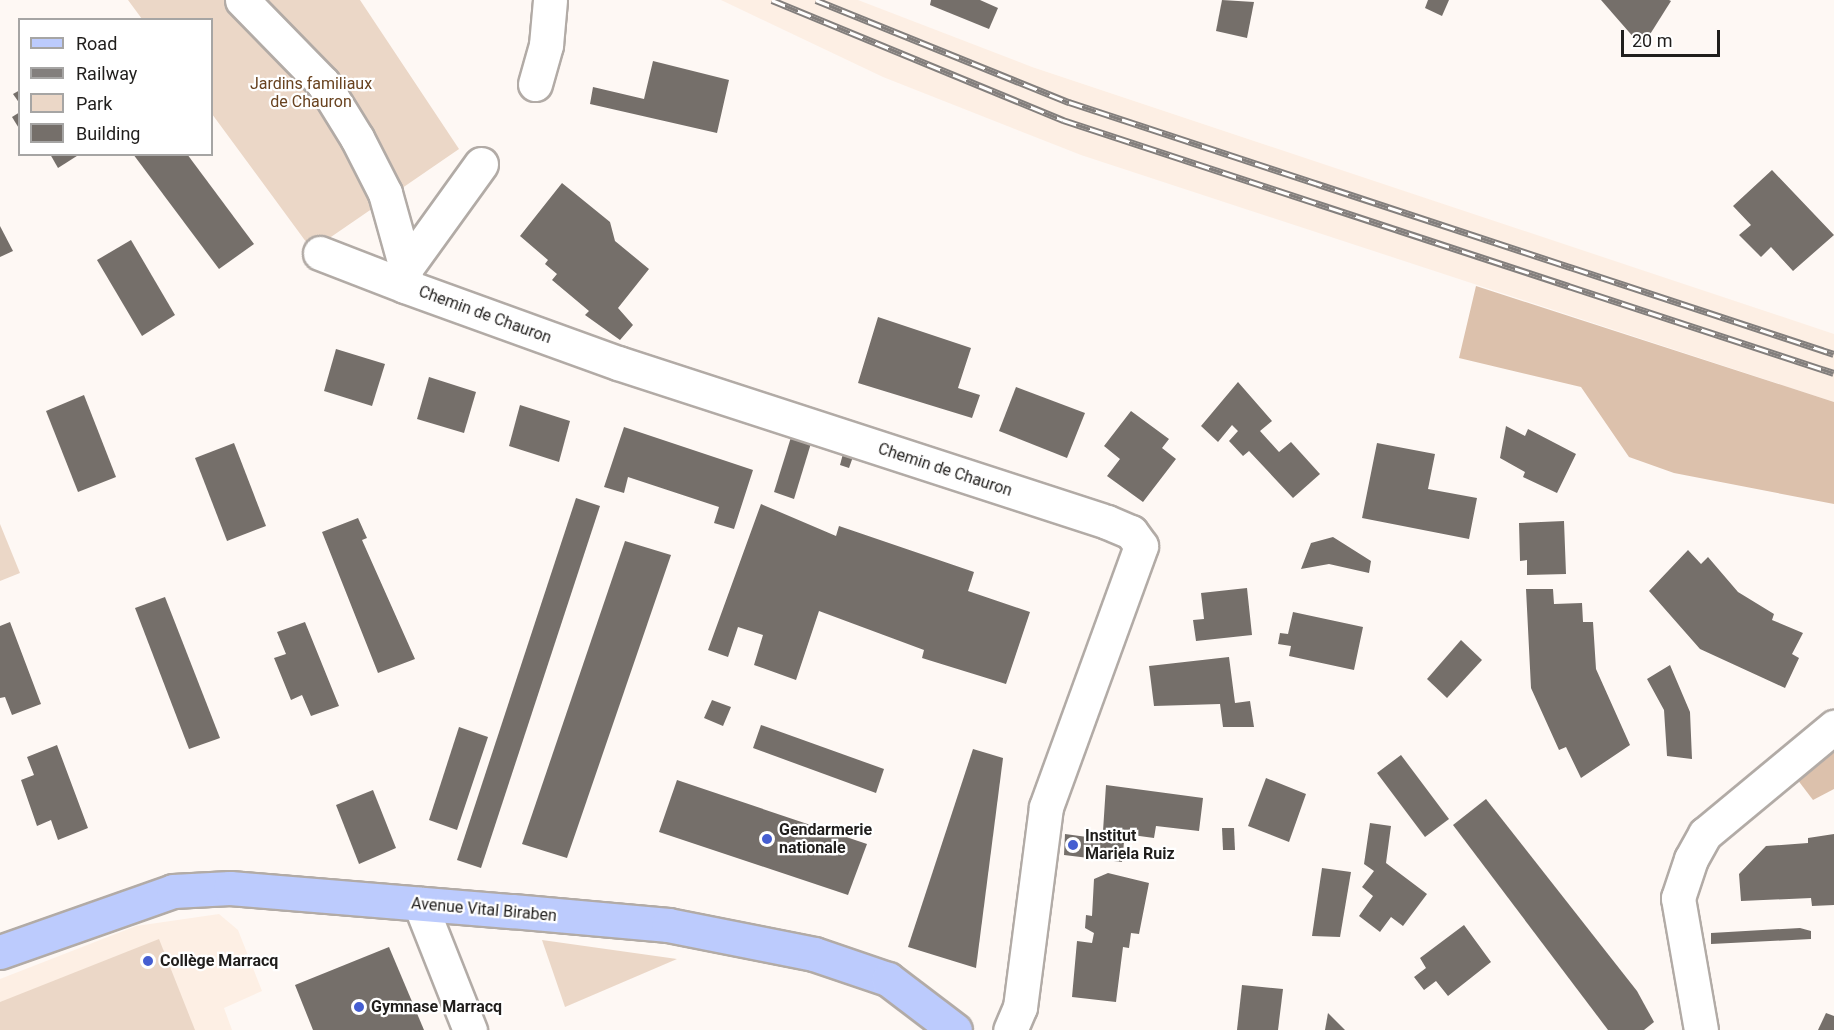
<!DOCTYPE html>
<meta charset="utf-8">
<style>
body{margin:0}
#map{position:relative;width:1834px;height:1030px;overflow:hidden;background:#fef8f4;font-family:Roboto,sans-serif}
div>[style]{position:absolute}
.built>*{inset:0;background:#fdefe4}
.green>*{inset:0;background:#ebd7c7}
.forest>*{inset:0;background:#dcc1ac}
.building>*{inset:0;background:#756f6a}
.roads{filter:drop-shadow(2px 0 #b2aba6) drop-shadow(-2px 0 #b2aba6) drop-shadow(0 2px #b2aba6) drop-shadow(0 -2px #b2aba6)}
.minor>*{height:33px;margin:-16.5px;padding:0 16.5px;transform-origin:16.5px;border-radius:16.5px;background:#fff}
.major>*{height:33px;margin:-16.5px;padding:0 16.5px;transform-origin:16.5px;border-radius:16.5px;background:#bccbfd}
.rail>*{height:7px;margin-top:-3.5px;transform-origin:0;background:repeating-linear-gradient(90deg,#fff 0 14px,#837f7d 0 28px);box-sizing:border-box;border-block:2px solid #837f7d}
.dots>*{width:16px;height:16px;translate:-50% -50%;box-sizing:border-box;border:3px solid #fff;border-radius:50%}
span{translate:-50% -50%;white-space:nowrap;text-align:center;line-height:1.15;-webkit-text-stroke:4.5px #fff;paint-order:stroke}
.park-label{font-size:16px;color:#694320}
.street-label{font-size:16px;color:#201e1c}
.poi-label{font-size:16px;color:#201e1c;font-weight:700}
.left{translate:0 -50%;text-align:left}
.legend{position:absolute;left:18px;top:18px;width:195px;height:138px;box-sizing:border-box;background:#fff;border:2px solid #a6a5a4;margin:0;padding:8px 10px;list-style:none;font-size:18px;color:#201e1c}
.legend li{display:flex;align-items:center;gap:12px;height:30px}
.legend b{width:30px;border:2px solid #a6a5a4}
.scale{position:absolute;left:1621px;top:30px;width:99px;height:27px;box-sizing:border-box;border:3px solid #201e1c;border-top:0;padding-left:8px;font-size:18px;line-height:21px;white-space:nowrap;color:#201e1c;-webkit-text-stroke:4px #fff;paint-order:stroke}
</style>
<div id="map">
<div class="built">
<i style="clip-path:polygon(721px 0,858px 0,1032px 67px,1834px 334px,1834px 402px,1081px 155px,883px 77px)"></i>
<i style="clip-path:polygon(219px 914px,238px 930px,262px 991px,224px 1008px,232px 1030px,0 1030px,0 979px,136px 926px)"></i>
</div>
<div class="green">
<i style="clip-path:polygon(128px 0,360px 0,459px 149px,312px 250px,212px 114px,212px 20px,142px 19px)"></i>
<i style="clip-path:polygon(0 524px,20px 573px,0 581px)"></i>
<i style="clip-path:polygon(159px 939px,195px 1030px,0 1030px,0 1002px)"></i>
<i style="clip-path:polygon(542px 940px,677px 959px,565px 1007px)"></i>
</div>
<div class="forest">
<i style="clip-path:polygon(1476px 286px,1834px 402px,1834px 504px,1674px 473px,1629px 457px,1581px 387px,1459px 358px)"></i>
<i style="clip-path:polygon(1834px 747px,1834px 789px,1813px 800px,1797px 779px)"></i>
</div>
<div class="building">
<i style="clip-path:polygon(931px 0,980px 0,998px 8px,989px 29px,930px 5px)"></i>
<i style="clip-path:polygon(1222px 0,1254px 2px,1247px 38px,1216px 31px)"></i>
<i style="clip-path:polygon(1428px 0,1449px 0,1442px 16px,1425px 8px)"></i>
<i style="clip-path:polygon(1601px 0,1669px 0,1671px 1px,1642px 47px)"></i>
<i style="clip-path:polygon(653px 61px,729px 80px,717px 133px,590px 104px,593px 87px,644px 99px)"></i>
<i style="clip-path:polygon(20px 90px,20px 104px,13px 94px)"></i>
<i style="clip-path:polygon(20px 112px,20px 130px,12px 117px)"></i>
<i style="clip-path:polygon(50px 154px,80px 154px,58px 168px)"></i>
<i style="clip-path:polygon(133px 154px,187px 154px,254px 244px,219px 269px)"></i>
<i style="clip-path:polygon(1772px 170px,1834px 235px,1793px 271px,1771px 247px,1761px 257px,1739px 235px,1751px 225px,1733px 206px)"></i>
<i style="clip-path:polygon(562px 183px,610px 222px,615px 241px,649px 269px,618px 308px,633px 325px,620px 340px,585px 315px,589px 311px,552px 280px,557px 274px,545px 264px,548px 260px,520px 236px)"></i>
<i style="clip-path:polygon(0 226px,13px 251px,0 257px)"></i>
<i style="clip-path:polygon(131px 240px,175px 315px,142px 336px,97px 260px)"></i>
<i style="clip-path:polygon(878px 317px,971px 348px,958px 388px,980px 395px,972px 418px,858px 383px)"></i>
<i style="clip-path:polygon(336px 349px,385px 364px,372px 406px,324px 391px)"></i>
<i style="clip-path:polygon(429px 377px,476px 392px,464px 433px,417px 419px)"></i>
<i style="clip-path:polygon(1238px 382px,1272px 421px,1260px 431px,1279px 452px,1291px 442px,1320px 474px,1293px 498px,1249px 451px,1243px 456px,1229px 441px,1238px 431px,1232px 425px,1218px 442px,1201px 426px)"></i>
<i style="clip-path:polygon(1016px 387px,1085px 413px,1067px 458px,999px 431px)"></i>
<i style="clip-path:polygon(84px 395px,116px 477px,78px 492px,46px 411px)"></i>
<i style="clip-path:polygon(520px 405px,570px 421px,559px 462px,509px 446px)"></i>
<i style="clip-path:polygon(1131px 411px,1169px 439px,1162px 448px,1176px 459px,1143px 502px,1107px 476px,1120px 459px,1104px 446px)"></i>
<i style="clip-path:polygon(1506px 426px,1525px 436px,1528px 429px,1576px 454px,1557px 493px,1523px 477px,1525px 472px,1500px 458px)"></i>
<i style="clip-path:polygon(624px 427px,753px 470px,734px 529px,714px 523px,719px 507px,628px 477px,624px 493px,604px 487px)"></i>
<i style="clip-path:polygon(792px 434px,812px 440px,794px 499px,774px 492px)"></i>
<i style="clip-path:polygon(234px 443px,266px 526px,227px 541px,195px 458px)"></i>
<i style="clip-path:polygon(1377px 443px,1435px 454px,1428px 489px,1477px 498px,1469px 539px,1362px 518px)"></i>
<i style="clip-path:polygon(844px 450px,854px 454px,849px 468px,840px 465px)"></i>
<i style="clip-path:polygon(576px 498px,600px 506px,481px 868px,457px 860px)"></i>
<i style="clip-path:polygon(761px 504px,836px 536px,839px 526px,974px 572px,968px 591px,1030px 612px,1006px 684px,922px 658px,924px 650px,819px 611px,796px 680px,754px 665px,763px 635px,738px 627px,728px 657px,708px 650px)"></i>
<i style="clip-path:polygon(358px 518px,367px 538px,362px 540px,415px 659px,378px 673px,322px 532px)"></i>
<i style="clip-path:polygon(1564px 521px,1566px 574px,1527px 575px,1527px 560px,1520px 561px,1519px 523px)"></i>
<i style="clip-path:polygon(1333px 537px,1371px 561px,1369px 573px,1329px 564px,1301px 569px,1311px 543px)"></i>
<i style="clip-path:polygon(625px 541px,671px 555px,567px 858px,522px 844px)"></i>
<i style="clip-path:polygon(1688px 550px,1701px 564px,1708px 557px,1738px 592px,1774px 614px,1772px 620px,1803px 633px,1792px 654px,1799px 658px,1785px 688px,1700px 649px,1649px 591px)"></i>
<i style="clip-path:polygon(1247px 588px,1252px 635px,1196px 641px,1193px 620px,1204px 619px,1201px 593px)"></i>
<i style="clip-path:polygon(1526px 589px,1553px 589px,1554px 604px,1582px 603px,1583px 622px,1593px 622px,1596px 669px,1630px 745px,1581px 778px,1566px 747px,1559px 750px,1531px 688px)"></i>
<i style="clip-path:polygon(165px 597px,220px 738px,189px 749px,135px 608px)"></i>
<i style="clip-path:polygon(1293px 612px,1363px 627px,1354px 670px,1289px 656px,1291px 646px,1278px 644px,1280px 633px,1288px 634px)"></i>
<i style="clip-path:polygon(10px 622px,41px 704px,12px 715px,5px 697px,0 698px,0 626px)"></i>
<i style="clip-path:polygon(305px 622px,339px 706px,311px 716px,302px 695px,291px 700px,274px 658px,286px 654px,277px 632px)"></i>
<i style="clip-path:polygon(1461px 640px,1482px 660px,1447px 698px,1427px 679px)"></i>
<i style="clip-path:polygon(1229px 657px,1235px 703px,1250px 701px,1254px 727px,1223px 727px,1220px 704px,1154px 706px,1149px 666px)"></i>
<i style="clip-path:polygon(1670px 665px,1690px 712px,1692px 759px,1667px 756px,1664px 710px,1647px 679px)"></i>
<i style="clip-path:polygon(712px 700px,731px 707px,723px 726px,704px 718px)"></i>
<i style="clip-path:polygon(761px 725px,884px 769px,876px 793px,753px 748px)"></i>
<i style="clip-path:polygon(459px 727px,488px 737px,457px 830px,429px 820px)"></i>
<i style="clip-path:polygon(57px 745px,88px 828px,58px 840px,51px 820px,37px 826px,21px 780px,34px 775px,27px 757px)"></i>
<i style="clip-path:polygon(973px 749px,1003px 758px,976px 968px,908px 947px)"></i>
<i style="clip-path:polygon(1401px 755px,1449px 819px,1425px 837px,1377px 773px)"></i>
<i style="clip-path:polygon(1266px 778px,1306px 794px,1289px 842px,1248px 826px)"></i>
<i style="clip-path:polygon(677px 780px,867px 844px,848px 895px,659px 832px)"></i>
<i style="clip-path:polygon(1106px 785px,1203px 798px,1199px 831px,1156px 826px,1154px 838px,1103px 831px)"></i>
<i style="clip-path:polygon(373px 790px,396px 848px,359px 864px,336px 805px)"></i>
<i style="clip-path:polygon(1486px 799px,1637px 991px,1654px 1022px,1644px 1030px,1608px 1030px,1453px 825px)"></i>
<i style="clip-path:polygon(1370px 823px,1391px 826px,1386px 863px,1427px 894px,1403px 926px,1391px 917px,1380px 932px,1359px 916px,1373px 896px,1362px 887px,1374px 871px,1364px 864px)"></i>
<i style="clip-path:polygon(1222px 828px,1234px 828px,1235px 850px,1223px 850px)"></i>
<i style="clip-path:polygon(1065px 834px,1124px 842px,1122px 862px,1064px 855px)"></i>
<i style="clip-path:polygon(1834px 834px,1834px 905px,1812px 906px,1811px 898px,1741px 901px,1739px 874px,1766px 846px,1808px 843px,1808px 838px)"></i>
<i style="clip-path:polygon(1322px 868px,1351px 872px,1340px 937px,1312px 936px)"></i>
<i style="clip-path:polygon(1108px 873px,1149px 883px,1139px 934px,1131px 933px,1129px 948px,1123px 947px,1116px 1002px,1072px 997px,1077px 941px,1092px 943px,1094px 933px,1085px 928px,1086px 915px,1092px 916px,1094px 879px)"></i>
<i style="clip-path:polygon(1464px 925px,1491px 962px,1448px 996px,1436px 981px,1424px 990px,1414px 977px,1426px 968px,1420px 958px)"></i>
<i style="clip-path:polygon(1800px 928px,1811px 931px,1811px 939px,1711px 944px,1711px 933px)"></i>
<i style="clip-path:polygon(389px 947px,424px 1030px,313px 1030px,295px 985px)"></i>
<i style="clip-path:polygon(1242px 985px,1283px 989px,1278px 1030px,1237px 1030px)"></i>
<i style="clip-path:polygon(1328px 1013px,1345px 1030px,1325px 1030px)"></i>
<i style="clip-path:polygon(1826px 1013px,1834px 1016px,1834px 1030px,1818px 1030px)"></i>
</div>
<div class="roads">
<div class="minor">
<i style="left:242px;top:0;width:116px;rotate:45.7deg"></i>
<i style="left:323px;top:83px;width:65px;rotate:58.3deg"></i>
<i style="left:357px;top:138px;width:62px;rotate:63deg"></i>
<i style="left:385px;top:193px;width:78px;rotate:74.4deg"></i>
<i style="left:535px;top:84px;width:41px;rotate:-74.2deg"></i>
<i style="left:546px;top:45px;width:45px;rotate:-84.9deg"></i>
<i style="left:481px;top:164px;width:128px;rotate:125.8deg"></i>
<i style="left:406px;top:268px;width:18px;rotate:93deg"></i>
<i style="left:405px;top:286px;width:226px;rotate:19.9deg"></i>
<i style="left:618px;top:363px;width:514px;rotate:18.01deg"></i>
<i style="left:1107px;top:522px;width:26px;rotate:23deg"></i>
<i style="left:1131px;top:532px;width:17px;rotate:54deg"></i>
<i style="left:1141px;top:546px;width:278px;rotate:110deg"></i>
<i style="left:1046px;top:807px;width:202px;rotate:97.4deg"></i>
<i style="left:1020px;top:1007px;width:25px;rotate:113deg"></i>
<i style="left:320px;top:253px;width:91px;rotate:21.2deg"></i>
<i style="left:420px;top:904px;width:136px;rotate:68.4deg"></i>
<i style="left:1701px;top:1030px;width:134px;rotate:-99.9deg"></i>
<i style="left:1678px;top:898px;width:41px;rotate:-71.6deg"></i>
<i style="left:1691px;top:859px;width:29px;rotate:-61deg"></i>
<i style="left:1705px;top:834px;width:168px;rotate:-39.7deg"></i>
</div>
<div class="major">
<i style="left:0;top:952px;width:183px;rotate:-19.4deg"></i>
<i style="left:173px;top:891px;width:57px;rotate:-3deg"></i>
<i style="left:230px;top:888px;width:283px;rotate:4.7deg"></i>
<i style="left:512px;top:911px;width:157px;rotate:5.1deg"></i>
<i style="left:668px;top:925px;width:149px;rotate:11.2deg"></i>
<i style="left:814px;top:954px;width:78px;rotate:18.7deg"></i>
<i style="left:888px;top:979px;width:84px;rotate:37.3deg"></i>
</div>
</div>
<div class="rail">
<i style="left:772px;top:0;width:315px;rotate:22.4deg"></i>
<i style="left:1063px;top:120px;width:811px;rotate:18.17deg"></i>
<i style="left:816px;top:0;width:273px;rotate:22deg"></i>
<i style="left:1069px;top:102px;width:805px;rotate:18.23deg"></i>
</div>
<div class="dots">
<i style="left:767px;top:839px;background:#455ed1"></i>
<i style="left:1073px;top:845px;background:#455ed1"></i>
<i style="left:148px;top:961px;background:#455ed1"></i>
<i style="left:359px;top:1007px;background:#455ed1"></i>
</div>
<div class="park-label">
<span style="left:311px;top:93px">Jardins familiaux<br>de Chauron</span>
</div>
<div class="street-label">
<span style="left:485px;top:315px;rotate:20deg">Chemin de Chauron</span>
<span style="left:945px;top:470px;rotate:18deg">Chemin de Chauron</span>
<span style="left:484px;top:910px;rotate:5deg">Avenue Vital Biraben</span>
</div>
<div class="poi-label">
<span class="left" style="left:779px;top:839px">Gendarmerie<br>nationale</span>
<span class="left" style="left:1085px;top:845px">Institut<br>Mariela Ruiz</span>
<span class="left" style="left:160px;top:961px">Collège Marracq</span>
<span class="left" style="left:371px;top:1007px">Gymnase Marracq</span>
</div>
<ul class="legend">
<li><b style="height:8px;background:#bccbfd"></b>Road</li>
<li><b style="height:8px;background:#837f7d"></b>Railway</li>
<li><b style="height:16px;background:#ebd7c7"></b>Park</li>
<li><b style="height:16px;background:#756f6a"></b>Building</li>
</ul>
<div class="scale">20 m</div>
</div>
